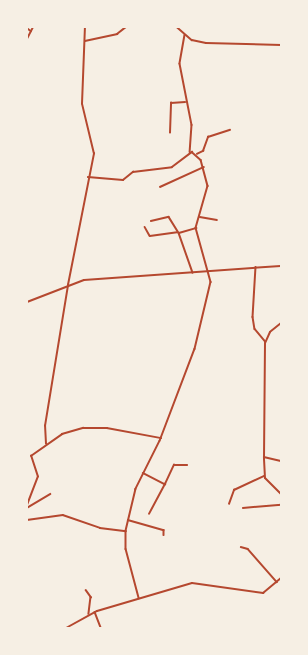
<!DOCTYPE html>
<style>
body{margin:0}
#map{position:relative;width:308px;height:655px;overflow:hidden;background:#f6efe4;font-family:"Source Sans 3",sans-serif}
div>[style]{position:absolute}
.minor>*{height:1.5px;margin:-0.75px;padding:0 0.75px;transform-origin:0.75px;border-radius:0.75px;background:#b5482f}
.tertiary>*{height:2px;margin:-1px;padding:0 1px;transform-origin:1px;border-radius:1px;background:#b5482f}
span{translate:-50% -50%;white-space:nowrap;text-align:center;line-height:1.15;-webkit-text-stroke:3px #f6efe4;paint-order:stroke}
.frame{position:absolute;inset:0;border:28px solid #f6efe4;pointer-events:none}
</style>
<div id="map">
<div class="minor">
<i style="left:177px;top:27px;width:20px;rotate:41deg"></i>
<i style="left:192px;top:40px;width:14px;rotate:12deg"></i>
<i style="left:206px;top:43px;width:75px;rotate:1.5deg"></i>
<i style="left:27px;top:28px;width:5px;rotate:37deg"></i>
<i style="left:185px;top:35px;width:29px;rotate:100deg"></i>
<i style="left:180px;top:64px;width:62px;rotate:78.9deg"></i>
<i style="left:192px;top:125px;width:27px;rotate:94deg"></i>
<i style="left:27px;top:39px;width:13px;rotate:-63deg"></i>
<i style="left:85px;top:41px;width:33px;rotate:-12deg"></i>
<i style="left:117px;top:34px;width:11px;rotate:-38deg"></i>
<i style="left:170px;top:133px;width:30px;rotate:-88deg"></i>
<i style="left:171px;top:103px;width:14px;rotate:-4deg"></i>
<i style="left:197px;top:154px;width:7px;rotate:-27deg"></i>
<i style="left:203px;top:151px;width:15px;rotate:-70deg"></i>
<i style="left:208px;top:137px;width:23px;rotate:-18deg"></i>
<i style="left:88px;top:177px;width:35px;rotate:5deg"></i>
<i style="left:123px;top:180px;width:13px;rotate:-39deg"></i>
<i style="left:133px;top:172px;width:39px;rotate:-7deg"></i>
<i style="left:172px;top:167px;width:25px;rotate:-37deg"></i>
<i style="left:192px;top:152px;width:12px;rotate:42deg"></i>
<i style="left:201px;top:160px;width:27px;rotate:75deg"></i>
<i style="left:208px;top:186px;width:44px;rotate:105.9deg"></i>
<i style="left:196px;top:228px;width:56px;rotate:74.5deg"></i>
<i style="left:211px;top:282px;width:69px;rotate:103.4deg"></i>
<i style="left:195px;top:349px;width:98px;rotate:110.8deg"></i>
<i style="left:160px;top:441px;width:54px;rotate:116.6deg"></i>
<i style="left:136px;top:489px;width:43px;rotate:103.4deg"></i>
<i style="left:126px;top:531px;width:18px;rotate:90deg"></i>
<i style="left:126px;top:549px;width:51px;rotate:75.1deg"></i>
<i style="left:160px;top:187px;width:48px;rotate:-24.4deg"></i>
<i style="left:200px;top:217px;width:17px;rotate:10deg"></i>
<i style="left:151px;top:221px;width:18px;rotate:-13deg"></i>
<i style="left:169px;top:217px;width:19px;rotate:58deg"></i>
<i style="left:179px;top:233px;width:18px;rotate:-16deg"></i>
<i style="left:145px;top:227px;width:10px;rotate:61deg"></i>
<i style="left:150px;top:236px;width:27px;rotate:-8deg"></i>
<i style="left:179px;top:233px;width:42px;rotate:70.7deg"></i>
<i style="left:256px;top:267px;width:50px;rotate:93.4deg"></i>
<i style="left:253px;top:317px;width:12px;rotate:81deg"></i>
<i style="left:255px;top:329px;width:16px;rotate:50deg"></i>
<i style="left:46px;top:444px;width:18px;rotate:-93deg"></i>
<i style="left:45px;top:426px;width:143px;rotate:-80.7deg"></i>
<i style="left:68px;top:285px;width:134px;rotate:-78.8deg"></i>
<i style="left:94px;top:154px;width:51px;rotate:-103.5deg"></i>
<i style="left:82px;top:104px;width:77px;rotate:-87.8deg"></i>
<i style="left:264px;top:457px;width:17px;rotate:13deg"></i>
<i style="left:143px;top:473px;width:25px;rotate:27deg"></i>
<i style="left:165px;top:484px;width:21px;rotate:-65deg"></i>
<i style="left:174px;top:465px;width:13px"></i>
<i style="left:229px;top:504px;width:15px;rotate:-70deg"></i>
<i style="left:234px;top:490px;width:33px;rotate:-25deg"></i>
<i style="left:27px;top:505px;width:30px;rotate:-69deg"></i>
<i style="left:38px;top:477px;width:22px;rotate:-108deg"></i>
<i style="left:31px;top:456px;width:38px;rotate:-35deg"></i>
<i style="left:62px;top:434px;width:22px;rotate:-16deg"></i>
<i style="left:83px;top:428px;width:24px"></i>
<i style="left:107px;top:428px;width:55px;rotate:10.5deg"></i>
<i style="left:27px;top:508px;width:27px;rotate:-31deg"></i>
<i style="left:243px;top:508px;width:38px;rotate:-5deg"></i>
<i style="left:149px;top:514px;width:34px;rotate:-62deg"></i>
<i style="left:27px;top:520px;width:36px;rotate:-8deg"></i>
<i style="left:63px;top:515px;width:39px;rotate:19deg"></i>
<i style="left:100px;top:528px;width:26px;rotate:7deg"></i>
<i style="left:128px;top:520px;width:37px;rotate:16deg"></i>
<i style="left:164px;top:530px;width:5px;rotate:90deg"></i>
<i style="left:241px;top:547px;width:7px;rotate:16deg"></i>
<i style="left:248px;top:549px;width:44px;rotate:48.7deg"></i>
<i style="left:86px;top:590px;width:9px;rotate:54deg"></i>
<i style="left:91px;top:597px;width:17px;rotate:97deg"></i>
<i style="left:95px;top:612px;width:17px;rotate:69deg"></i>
</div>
<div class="tertiary">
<i style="left:27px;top:302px;width:61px;rotate:-21.1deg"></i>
<i style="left:84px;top:280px;width:197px;rotate:-4.1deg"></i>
<i style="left:281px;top:323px;width:14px;rotate:141deg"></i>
<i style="left:270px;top:332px;width:12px;rotate:114deg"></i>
<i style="left:265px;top:343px;width:116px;rotate:90.5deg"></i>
<i style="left:264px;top:459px;width:19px;rotate:87deg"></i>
<i style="left:265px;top:478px;width:23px;rotate:45deg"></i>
<i style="left:66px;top:628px;width:35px;rotate:-29deg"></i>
<i style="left:97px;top:611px;width:99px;rotate:-16.4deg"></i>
<i style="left:192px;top:583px;width:72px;rotate:8deg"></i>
<i style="left:263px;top:593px;width:23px;rotate:-40deg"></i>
</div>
<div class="frame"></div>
</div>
